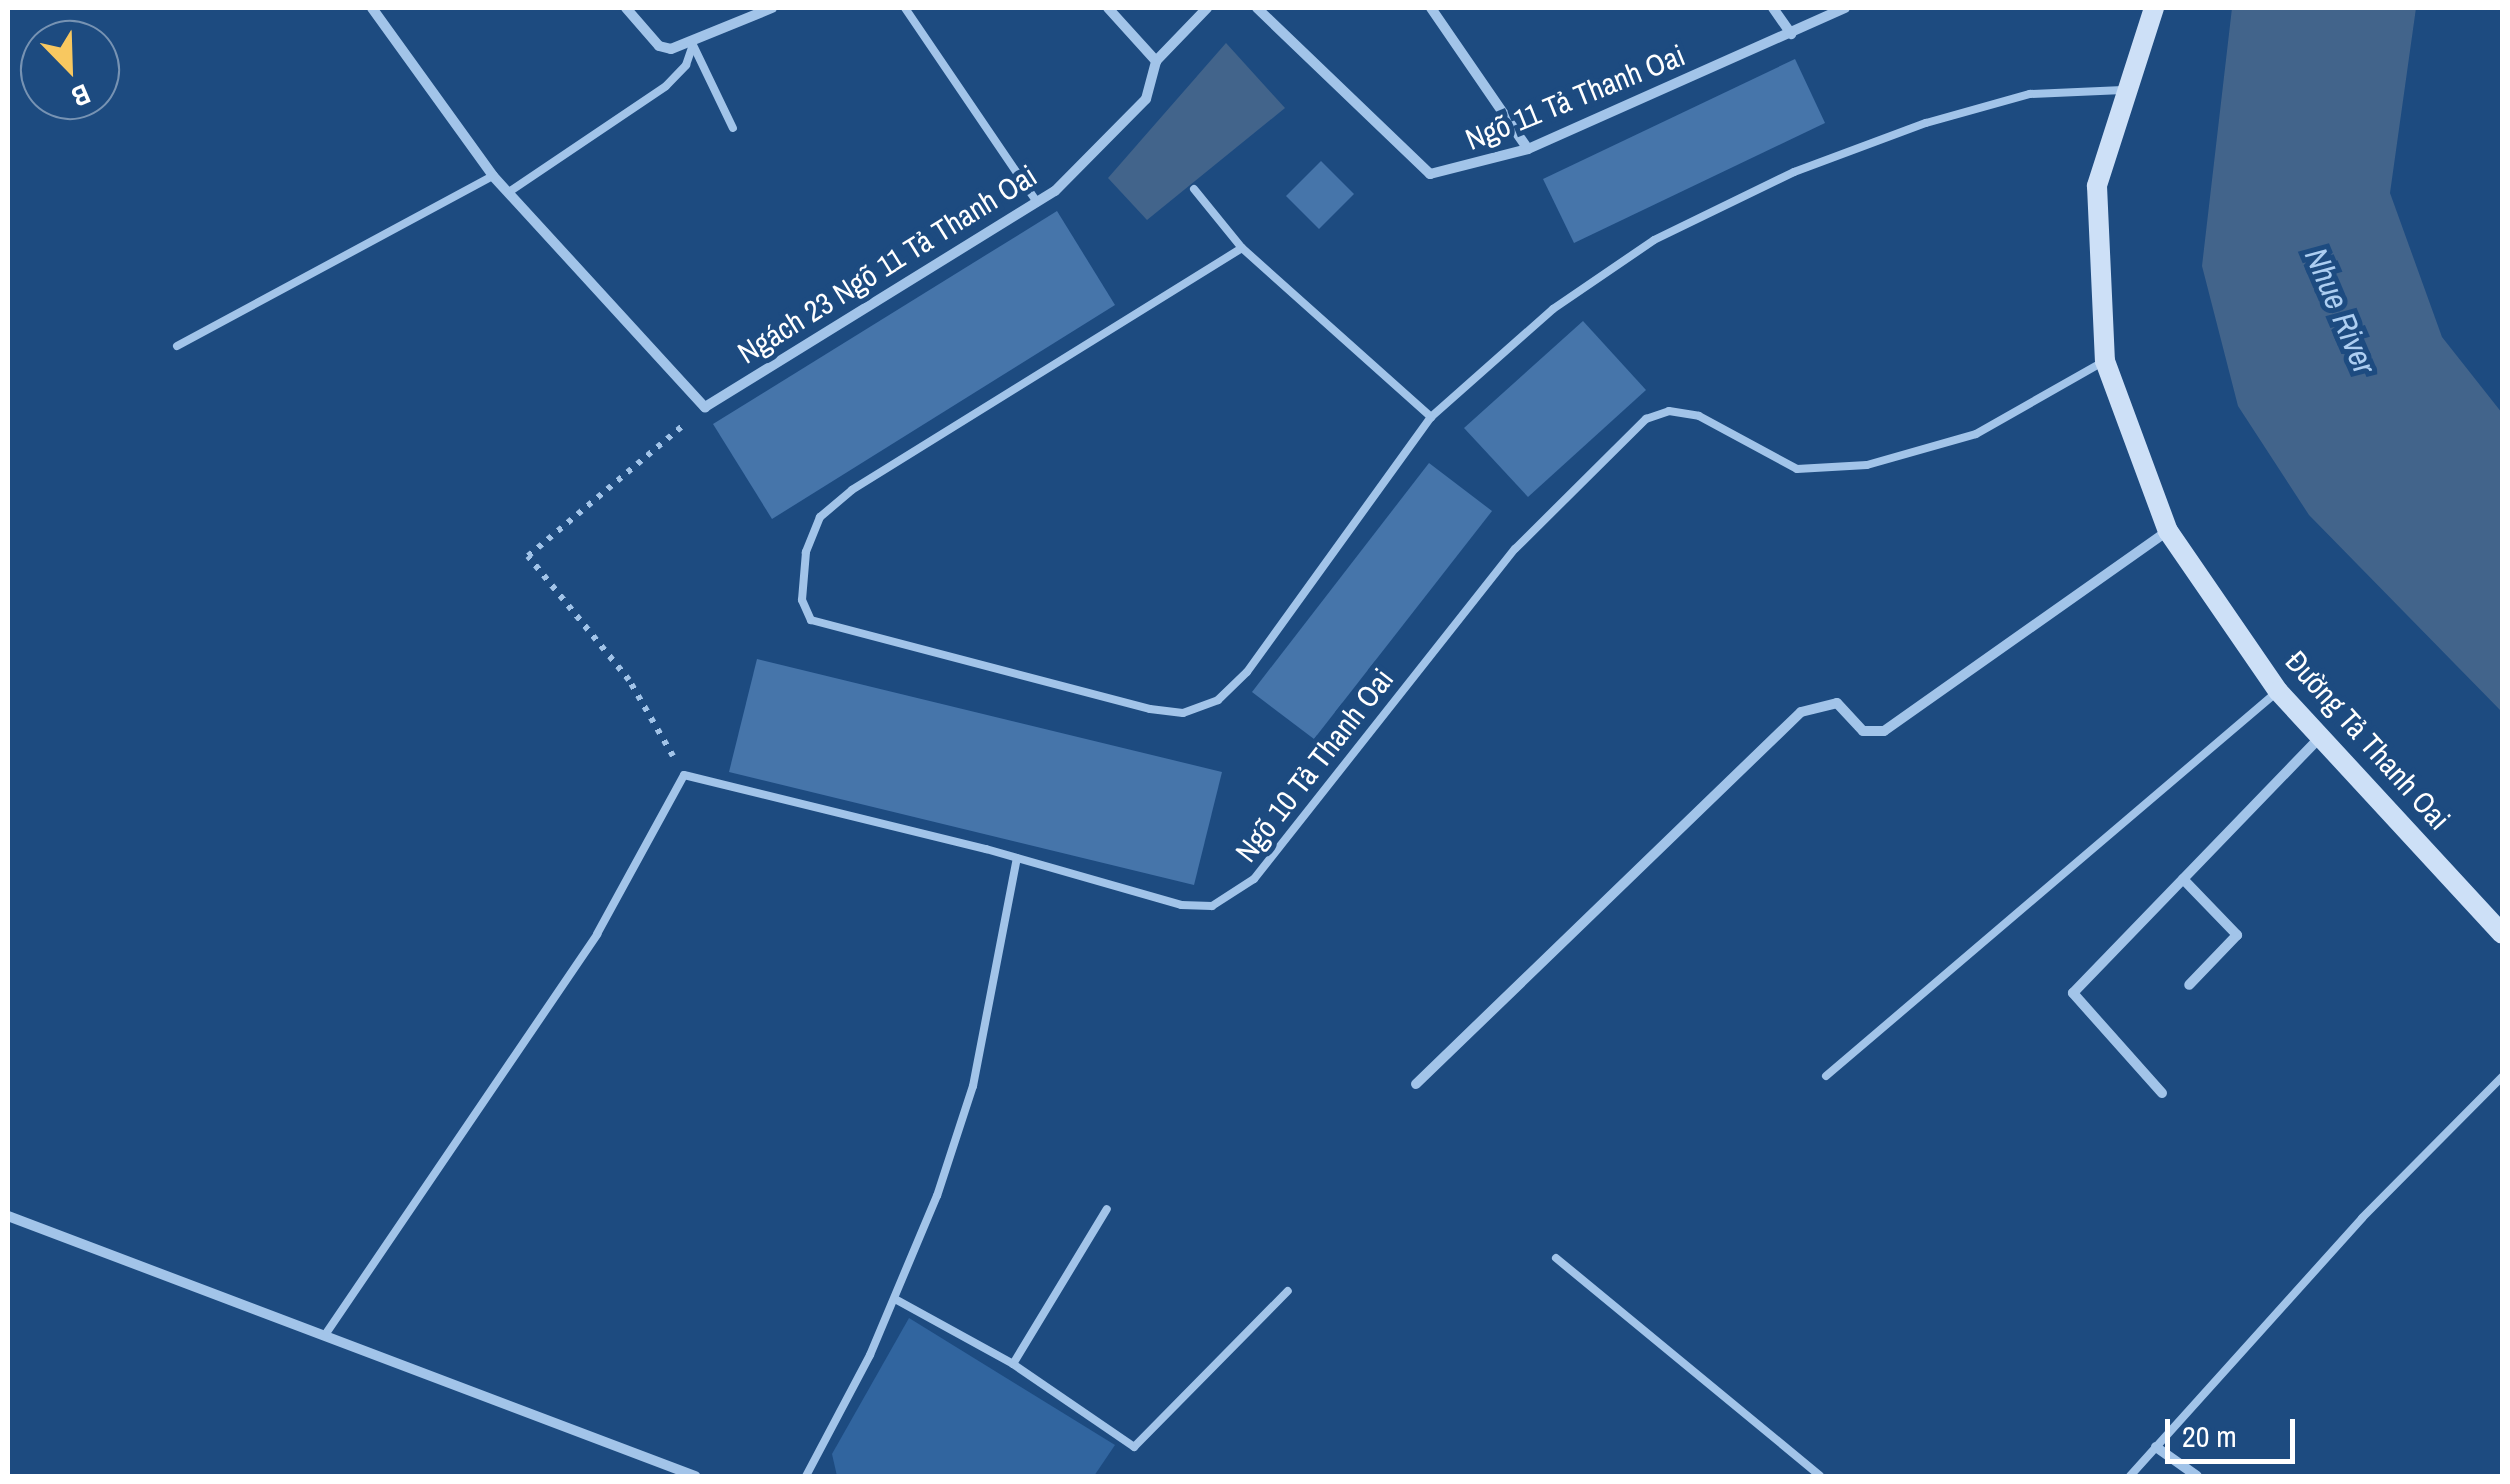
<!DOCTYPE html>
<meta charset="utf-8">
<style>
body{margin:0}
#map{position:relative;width:2510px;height:1484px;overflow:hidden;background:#1d4b80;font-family:"Archivo Narrow",sans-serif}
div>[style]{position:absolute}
.green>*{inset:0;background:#31659f}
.water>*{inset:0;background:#42648b}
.building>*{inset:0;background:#4675aa}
.path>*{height:6px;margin-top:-3px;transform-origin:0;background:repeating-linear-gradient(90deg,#a2c4e9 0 5px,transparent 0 13px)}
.lane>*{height:8px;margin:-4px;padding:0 4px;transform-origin:4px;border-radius:4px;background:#a2c4e9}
.street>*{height:10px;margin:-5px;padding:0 5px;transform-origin:5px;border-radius:5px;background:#a2c4e9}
.secondary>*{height:20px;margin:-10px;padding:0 10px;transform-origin:10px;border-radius:10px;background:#cde0f7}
span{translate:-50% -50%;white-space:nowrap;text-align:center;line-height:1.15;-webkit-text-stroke:10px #1d4b80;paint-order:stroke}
.street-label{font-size:30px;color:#fff}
.water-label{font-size:32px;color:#adcef1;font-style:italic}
.frame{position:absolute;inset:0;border:10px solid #fff;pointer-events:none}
.north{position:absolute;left:20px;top:20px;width:100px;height:100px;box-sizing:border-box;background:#1d4b80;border:2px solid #7793b3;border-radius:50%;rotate:157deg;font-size:28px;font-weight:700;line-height:40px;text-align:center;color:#fff}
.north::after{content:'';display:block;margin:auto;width:35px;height:45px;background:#f8c860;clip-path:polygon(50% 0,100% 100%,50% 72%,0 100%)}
.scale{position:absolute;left:2165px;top:1419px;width:130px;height:45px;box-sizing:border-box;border:5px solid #fff;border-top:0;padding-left:12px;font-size:30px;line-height:35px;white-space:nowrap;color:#fff;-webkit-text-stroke:8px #1d4b80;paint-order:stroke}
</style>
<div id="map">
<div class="green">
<i style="clip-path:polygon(909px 1318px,1115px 1445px,1094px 1476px,837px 1476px,832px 1454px)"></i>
</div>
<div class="water">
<i style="clip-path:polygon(2232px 8px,2416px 8px,2390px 193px,2442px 337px,2502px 413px,2502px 712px,2309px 515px,2238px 406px,2202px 266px)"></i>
<i style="clip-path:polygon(1226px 43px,1285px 108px,1147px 220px,1108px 178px)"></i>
</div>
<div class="building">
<i style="clip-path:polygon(1795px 59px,1825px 123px,1574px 243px,1543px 179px)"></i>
<i style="clip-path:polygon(1321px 161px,1354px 194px,1319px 229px,1286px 196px)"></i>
<i style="clip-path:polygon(1057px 211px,1115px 305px,772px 519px,713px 424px)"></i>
<i style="clip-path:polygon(1583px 321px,1646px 390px,1528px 497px,1464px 428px)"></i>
<i style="clip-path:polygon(1429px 463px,1492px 511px,1314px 739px,1252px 692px)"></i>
<i style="clip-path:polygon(757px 659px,1222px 772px,1194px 885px,729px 772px)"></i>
</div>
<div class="path">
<i style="left:673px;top:756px;width:88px;rotate:-120.1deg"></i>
<i style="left:629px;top:680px;width:160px;rotate:-129.2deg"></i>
<i style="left:528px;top:556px;width:205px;rotate:-40.1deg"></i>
</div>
<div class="lane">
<i style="left:905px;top:8px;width:235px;rotate:55.8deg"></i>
<i style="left:693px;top:45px;width:92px;rotate:64.3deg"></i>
<i style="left:1194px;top:189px;width:76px;rotate:50.9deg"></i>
<i style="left:1242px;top:248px;width:254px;rotate:41.8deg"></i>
<i style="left:509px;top:192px;width:189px;rotate:-34deg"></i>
<i style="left:666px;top:86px;width:29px;rotate:-46deg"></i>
<i style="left:686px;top:65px;width:21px;rotate:-71deg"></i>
<i style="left:1242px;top:248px;width:459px;rotate:148.2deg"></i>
<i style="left:852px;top:490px;width:42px;rotate:139.8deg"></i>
<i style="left:820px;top:517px;width:38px;rotate:112deg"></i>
<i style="left:806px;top:552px;width:48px;rotate:94.8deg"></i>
<i style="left:802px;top:600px;width:22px;rotate:66deg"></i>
<i style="left:811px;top:620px;width:350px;rotate:14.7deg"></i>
<i style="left:1150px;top:709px;width:33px;rotate:7deg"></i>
<i style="left:1183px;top:713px;width:37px;rotate:-20deg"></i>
<i style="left:1218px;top:700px;width:40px;rotate:-44deg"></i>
<i style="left:1247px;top:672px;width:314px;rotate:-54.2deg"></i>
<i style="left:1431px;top:417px;width:163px;rotate:-41.5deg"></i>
<i style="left:1553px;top:309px;width:122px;rotate:-34.3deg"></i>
<i style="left:1654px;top:240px;width:156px;rotate:-25.9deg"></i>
<i style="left:1794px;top:172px;width:141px;rotate:-20.4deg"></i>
<i style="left:1926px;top:123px;width:108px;rotate:-15.6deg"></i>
<i style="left:2030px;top:94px;width:93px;rotate:-2.5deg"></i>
<i style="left:177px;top:346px;width:359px;rotate:-28.3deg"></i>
<i style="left:1826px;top:1076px;width:594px;rotate:-40.42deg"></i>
<i style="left:1556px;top:1258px;width:342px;rotate:39.5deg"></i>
<i style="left:895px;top:1299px;width:135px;rotate:28.8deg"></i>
<i style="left:1013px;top:1364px;width:147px;rotate:34.4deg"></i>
<i style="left:1134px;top:1447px;width:219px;rotate:-45.4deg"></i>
<i style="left:327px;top:1332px;width:481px;rotate:-55.8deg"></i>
<i style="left:597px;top:934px;width:181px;rotate:-61.3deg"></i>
<i style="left:684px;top:775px;width:311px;rotate:13.8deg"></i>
<i style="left:986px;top:849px;width:203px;rotate:16deg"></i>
<i style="left:1181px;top:905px;width:31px;rotate:2deg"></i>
<i style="left:1212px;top:906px;width:50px;rotate:-32.7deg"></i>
<i style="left:1254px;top:879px;width:421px;rotate:-51.7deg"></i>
<i style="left:1515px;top:549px;width:185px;rotate:-44.8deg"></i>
<i style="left:1646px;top:419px;width:24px;rotate:-19deg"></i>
<i style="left:1669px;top:411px;width:30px;rotate:9deg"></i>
<i style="left:1699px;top:416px;width:111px;rotate:28.4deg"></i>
<i style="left:1797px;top:469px;width:70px;rotate:-3.3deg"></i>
<i style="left:1867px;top:465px;width:113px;rotate:-15.9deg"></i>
<i style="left:1976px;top:434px;width:144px;rotate:-29.6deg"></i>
<i style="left:1013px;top:1364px;width:181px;rotate:-58.8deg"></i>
<i style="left:806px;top:1476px;width:137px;rotate:-62.1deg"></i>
<i style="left:870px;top:1355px;width:173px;rotate:-67.2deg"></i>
<i style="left:937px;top:1196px;width:116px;rotate:-71.9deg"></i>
<i style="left:973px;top:1086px;width:232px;rotate:-79.1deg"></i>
<i style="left:2130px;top:1476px;width:347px;rotate:-48deg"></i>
<i style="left:2362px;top:1218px;width:199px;rotate:-45.2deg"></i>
</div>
<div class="street">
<i style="left:372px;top:8px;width:207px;rotate:54.2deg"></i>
<i style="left:493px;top:176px;width:314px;rotate:47.5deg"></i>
<i style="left:705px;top:407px;width:411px;rotate:-31.7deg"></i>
<i style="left:1055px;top:191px;width:129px;rotate:-45.3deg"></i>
<i style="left:1146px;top:99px;width:39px;rotate:-75deg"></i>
<i style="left:1156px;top:61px;width:74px;rotate:-46.1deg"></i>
<i style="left:626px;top:8px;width:50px;rotate:49deg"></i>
<i style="left:659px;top:46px;width:12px;rotate:14deg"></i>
<i style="left:671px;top:49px;width:109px;rotate:-22.1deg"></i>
<i style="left:1108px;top:8px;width:72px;rotate:47.8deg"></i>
<i style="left:1257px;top:8px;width:240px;rotate:43.8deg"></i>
<i style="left:1430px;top:174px;width:101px;rotate:-14.3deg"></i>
<i style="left:1528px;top:149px;width:347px;rotate:-24deg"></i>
<i style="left:1431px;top:8px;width:171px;rotate:55.5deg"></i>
<i style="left:1773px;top:8px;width:32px;rotate:55deg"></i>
<i style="left:2183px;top:879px;width:78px;rotate:46deg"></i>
<i style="left:2237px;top:935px;width:69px;rotate:133.8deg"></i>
<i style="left:1416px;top:1084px;width:535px;rotate:-44.02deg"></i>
<i style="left:1801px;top:712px;width:37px;rotate:-14deg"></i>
<i style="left:1837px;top:703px;width:38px;rotate:47deg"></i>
<i style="left:1863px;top:731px;width:21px"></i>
<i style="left:1884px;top:731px;width:347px;rotate:-35.2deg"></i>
<i style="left:2162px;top:1093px;width:134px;rotate:-131.7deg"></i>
<i style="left:2073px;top:993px;width:356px;rotate:-46deg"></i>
<i style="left:8px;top:1216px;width:735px;rotate:20.73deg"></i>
<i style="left:2156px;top:1447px;width:50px;rotate:35.3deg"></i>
</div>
<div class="secondary">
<i style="left:2154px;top:8px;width:187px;rotate:107.8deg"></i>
<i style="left:2097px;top:186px;width:175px;rotate:87.4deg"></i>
<i style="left:2105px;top:361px;width:181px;rotate:69.7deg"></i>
<i style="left:2168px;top:531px;width:194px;rotate:55.5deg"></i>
<i style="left:2278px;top:691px;width:330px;rotate:47.3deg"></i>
</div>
<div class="street-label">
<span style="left:1575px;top:97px;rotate:-22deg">Ngõ 11 Tả Thanh Oai</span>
<span style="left:887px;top:264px;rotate:-32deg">Ngách 23 Ngõ 11 Tả Thanh Oai</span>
<span style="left:2368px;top:740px;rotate:48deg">Đường Tả Thanh Oai</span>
<span style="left:1314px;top:765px;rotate:-52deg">Ngõ 10 Tả Thanh Oai</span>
</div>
<div class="water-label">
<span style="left:2340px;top:311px;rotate:67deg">Nhue River</span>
</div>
<div class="frame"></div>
<div class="north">B</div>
<div class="scale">20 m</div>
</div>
